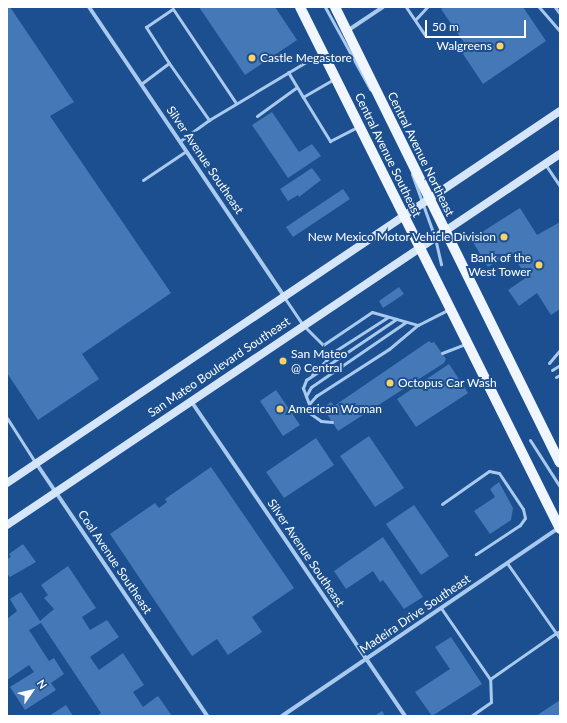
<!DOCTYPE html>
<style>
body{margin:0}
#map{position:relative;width:567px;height:723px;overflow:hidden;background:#1b4f8f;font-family:Lato,sans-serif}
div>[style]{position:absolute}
.building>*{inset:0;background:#4478b7}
.service>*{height:3px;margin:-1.5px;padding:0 1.5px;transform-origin:1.5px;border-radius:1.5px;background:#a9c9ee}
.minor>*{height:4px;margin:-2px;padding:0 2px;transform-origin:2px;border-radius:2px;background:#a9c9ee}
.secondary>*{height:8px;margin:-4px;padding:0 4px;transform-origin:4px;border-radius:4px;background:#d6e6fa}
.primary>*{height:10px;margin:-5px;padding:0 5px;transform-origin:5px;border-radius:5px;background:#f0f6ff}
.dots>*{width:11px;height:11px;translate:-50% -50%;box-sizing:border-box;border:2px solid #1b4f8f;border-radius:50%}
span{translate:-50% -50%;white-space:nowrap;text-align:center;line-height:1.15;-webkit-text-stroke:4px #1b4f8f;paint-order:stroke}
.poi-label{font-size:12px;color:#fff}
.right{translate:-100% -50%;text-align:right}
.left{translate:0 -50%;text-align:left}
.street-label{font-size:12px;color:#fff}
.frame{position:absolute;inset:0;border:8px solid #fff;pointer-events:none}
.north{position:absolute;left:12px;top:671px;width:40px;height:40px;-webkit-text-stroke:3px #1b4f8f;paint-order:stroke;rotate:56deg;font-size:11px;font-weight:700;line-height:16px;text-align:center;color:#fff}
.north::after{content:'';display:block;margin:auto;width:14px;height:18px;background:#fff;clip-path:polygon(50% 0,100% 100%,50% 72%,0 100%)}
.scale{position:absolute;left:425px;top:20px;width:101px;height:18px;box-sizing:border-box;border:2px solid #fff;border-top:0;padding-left:5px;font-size:12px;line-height:14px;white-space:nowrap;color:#fff;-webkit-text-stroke:3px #1b4f8f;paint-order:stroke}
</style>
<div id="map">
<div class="building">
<i style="clip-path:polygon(7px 7px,10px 7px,74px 102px,50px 116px,171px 293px,82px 354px,99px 379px,38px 420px,7px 373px)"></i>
<i style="clip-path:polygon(199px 7px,275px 7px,297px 40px,245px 75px)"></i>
<i style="clip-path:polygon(444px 7px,523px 7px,546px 41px,483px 84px,459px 48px,465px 44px,441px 9px)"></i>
<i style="clip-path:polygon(272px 112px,299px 152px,312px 144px,321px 156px,288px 178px,252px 125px)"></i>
<i style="clip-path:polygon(312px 168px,321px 180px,299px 197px,298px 195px,288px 201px,280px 189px)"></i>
<i style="clip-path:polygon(343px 189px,350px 199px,293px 237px,286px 227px)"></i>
<i style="clip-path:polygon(520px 208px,537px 235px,560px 222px,560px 309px,551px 315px,537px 293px,519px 306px,508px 290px,527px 277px,511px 253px,488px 267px,471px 239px)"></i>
<i style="clip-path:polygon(399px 287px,404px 294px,383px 308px,379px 301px)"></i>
<i style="clip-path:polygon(429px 341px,431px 343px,434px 342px,446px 359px,444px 363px,338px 431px,323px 408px,331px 402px,334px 406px)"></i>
<i style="clip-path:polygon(449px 364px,468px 393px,416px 427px,397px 399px)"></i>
<i style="clip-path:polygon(276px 390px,300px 425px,283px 436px,260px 401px)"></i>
<i style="clip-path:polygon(369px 436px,404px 488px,375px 507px,340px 456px)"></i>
<i style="clip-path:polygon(316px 438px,334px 465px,284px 498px,266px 472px)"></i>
<i style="clip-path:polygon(211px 467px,294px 588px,252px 617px,262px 632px,228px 655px,217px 639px,192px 656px,110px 534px,155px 503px,159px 508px,167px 502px,165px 499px)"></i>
<i style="clip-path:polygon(499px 482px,513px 508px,511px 520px,490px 534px,474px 511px,495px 497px,490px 489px)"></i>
<i style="clip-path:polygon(414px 505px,449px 556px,421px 575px,386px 524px)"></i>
<i style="clip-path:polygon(383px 537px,423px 597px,404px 609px,383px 580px,380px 582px,373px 571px,346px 589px,334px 571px)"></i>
<i style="clip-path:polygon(23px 544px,36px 562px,10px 577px,7px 574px,7px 559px,11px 557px,9px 554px)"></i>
<i style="clip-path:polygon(68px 566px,96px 608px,82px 617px,90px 630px,107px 620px,119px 637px,90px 657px,99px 670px,123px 653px,144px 685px,133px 692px,143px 707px,158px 696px,172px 716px,97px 716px,101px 713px,41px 623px,29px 630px,49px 661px,54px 658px,64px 674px,51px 683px,56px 690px,25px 710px,10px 687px,34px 672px,29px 665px,7px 680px,7px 619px,17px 611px,10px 599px,21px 592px,40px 621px,54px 609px,44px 598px,48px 595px,41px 585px)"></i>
<i style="clip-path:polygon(451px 637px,482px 684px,432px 716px,415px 692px,450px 669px,435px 647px)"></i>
<i style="clip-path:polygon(560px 700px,560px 716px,536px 716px)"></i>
<i style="clip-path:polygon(66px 705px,73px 716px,49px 716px)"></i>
<i style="clip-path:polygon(382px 711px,385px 716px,374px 716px)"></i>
</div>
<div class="service">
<i style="left:325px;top:7px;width:94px;rotate:61.2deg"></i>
<i style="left:406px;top:7px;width:34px;rotate:56deg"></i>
<i style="left:539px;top:7px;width:32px;rotate:49deg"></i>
<i style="left:555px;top:7px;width:9px;rotate:54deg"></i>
<i style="left:415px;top:20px;width:18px;rotate:-47deg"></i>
<i style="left:169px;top:63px;width:43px;rotate:-122.6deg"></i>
<i style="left:146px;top:27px;width:32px;rotate:-34deg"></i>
<i style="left:173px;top:9px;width:113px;rotate:56.2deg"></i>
<i style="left:288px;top:72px;width:29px;rotate:59deg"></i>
<i style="left:334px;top:79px;width:36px;rotate:150deg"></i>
<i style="left:303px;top:97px;width:52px;rotate:58.5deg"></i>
<i style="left:330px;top:141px;width:31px;rotate:-27deg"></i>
<i style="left:141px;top:84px;width:35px;rotate:-37deg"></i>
<i style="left:169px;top:63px;width:70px;rotate:54.9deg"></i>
<i style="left:209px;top:120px;width:36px;rotate:144deg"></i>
<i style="left:257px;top:116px;width:49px;rotate:-35.9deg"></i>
<i style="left:209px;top:120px;width:131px;rotate:-30.9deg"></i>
<i style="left:545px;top:164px;width:27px;rotate:56deg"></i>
<i style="left:412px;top:174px;width:68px;rotate:70.2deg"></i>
<i style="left:435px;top:238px;width:27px;rotate:77deg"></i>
<i style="left:143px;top:180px;width:52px;rotate:-34deg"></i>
<i style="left:284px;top:297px;width:34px;rotate:56deg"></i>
<i style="left:303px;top:325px;width:28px;rotate:45deg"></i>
<i style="left:323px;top:345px;width:59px;rotate:-34deg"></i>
<i style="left:372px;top:312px;width:48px;rotate:15.8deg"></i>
<i style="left:418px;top:325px;width:34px;rotate:-27deg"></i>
<i style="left:442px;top:353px;width:26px;rotate:-21deg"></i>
<i style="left:549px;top:363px;width:17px;rotate:-50deg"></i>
<i style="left:552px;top:370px;width:9px;rotate:-32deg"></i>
<i style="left:312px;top:375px;width:33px;rotate:-46deg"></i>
<i style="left:335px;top:351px;width:63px;rotate:-32.7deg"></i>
<i style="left:556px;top:377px;width:4px;rotate:-27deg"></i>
<i style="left:306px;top:396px;width:9px;rotate:-111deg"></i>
<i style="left:303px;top:388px;width:9px;rotate:-69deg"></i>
<i style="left:306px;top:380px;width:109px;rotate:-34.1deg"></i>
<i style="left:309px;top:404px;width:9px;rotate:-111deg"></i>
<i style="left:306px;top:396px;width:10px;rotate:-61deg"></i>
<i style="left:311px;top:387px;width:115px;rotate:-34.4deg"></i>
<i style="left:7px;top:418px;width:52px;rotate:57.5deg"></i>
<i style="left:332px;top:422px;width:11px;rotate:-175deg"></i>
<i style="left:321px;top:421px;width:12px;rotate:-145deg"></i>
<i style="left:311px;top:414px;width:10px;rotate:-101deg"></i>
<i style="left:309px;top:404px;width:11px;rotate:-49deg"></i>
<i style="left:316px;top:396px;width:87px;rotate:-32.8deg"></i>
<i style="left:389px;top:349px;width:38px;rotate:-40deg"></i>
<i style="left:530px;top:440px;width:56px;rotate:57.4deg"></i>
<i style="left:442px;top:504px;width:57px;rotate:-35.1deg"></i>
<i style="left:489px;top:471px;width:10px;rotate:11deg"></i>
<i style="left:499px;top:473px;width:43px;rotate:56.3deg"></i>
<i style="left:523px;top:509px;width:9px;rotate:77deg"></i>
<i style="left:525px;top:518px;width:9px;rotate:126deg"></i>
<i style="left:520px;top:525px;width:53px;rotate:146.6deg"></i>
<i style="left:441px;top:608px;width:86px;rotate:55.4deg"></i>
<i style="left:490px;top:679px;width:80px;rotate:-34.9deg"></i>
<i style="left:556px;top:633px;width:85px;rotate:-125deg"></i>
<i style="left:560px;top:631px;width:4px;rotate:153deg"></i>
<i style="left:556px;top:633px;width:7px;rotate:56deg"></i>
<i style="left:471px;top:716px;width:24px;rotate:-35deg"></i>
<i style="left:491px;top:702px;width:23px;rotate:-92deg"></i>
</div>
<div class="minor">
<i style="left:89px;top:7px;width:349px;rotate:56deg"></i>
<i style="left:347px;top:31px;width:43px;rotate:-33.7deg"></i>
<i style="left:191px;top:401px;width:381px;rotate:55.8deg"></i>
<i style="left:36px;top:463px;width:305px;rotate:55.9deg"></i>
<i style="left:282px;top:716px;width:335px;rotate:-34.2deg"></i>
</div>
<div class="secondary">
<i style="left:7px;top:483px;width:666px;rotate:-33.93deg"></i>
<i style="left:7px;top:525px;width:666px;rotate:-33.86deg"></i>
</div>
<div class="primary">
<i style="left:300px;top:7px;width:583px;rotate:63.52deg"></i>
<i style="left:335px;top:7px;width:508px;rotate:63.74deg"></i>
</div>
<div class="dots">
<i style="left:500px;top:46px;background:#ffd166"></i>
<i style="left:252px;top:58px;background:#ffd166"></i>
<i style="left:504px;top:237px;background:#ffd166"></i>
<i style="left:539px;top:265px;background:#ffd166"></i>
<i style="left:283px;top:361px;background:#ffd166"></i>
<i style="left:390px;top:383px;background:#ffd166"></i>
<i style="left:280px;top:409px;background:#ffd166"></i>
</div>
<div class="poi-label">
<span class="right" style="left:492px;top:46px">Walgreens</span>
<span class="left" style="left:260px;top:58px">Castle Megastore</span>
<span class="right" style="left:496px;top:237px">New Mexico Motor Vehicle Division</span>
<span class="right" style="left:531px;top:265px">Bank of the<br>West Tower</span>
<span class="left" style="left:291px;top:361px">San Mateo<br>@ Central</span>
<span class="left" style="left:398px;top:383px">Octopus Car Wash</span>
<span class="left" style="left:288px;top:409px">American Woman</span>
</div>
<div class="street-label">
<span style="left:421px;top:154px;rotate:64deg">Central Avenue Northeast</span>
<span style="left:388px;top:155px;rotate:64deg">Central Avenue Southeast</span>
<span style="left:205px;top:160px;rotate:56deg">Silver Avenue Southeast</span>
<span style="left:219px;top:367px;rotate:-34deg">San Mateo Boulevard Southeast</span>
<span style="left:306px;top:553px;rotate:56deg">Silver Avenue Southeast</span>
<span style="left:115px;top:562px;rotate:56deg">Coal Avenue Southeast</span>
<span style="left:415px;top:614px;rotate:-34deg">Madeira Drive Southeast</span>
</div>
<div class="frame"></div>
<div class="north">N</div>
<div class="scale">50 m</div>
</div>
